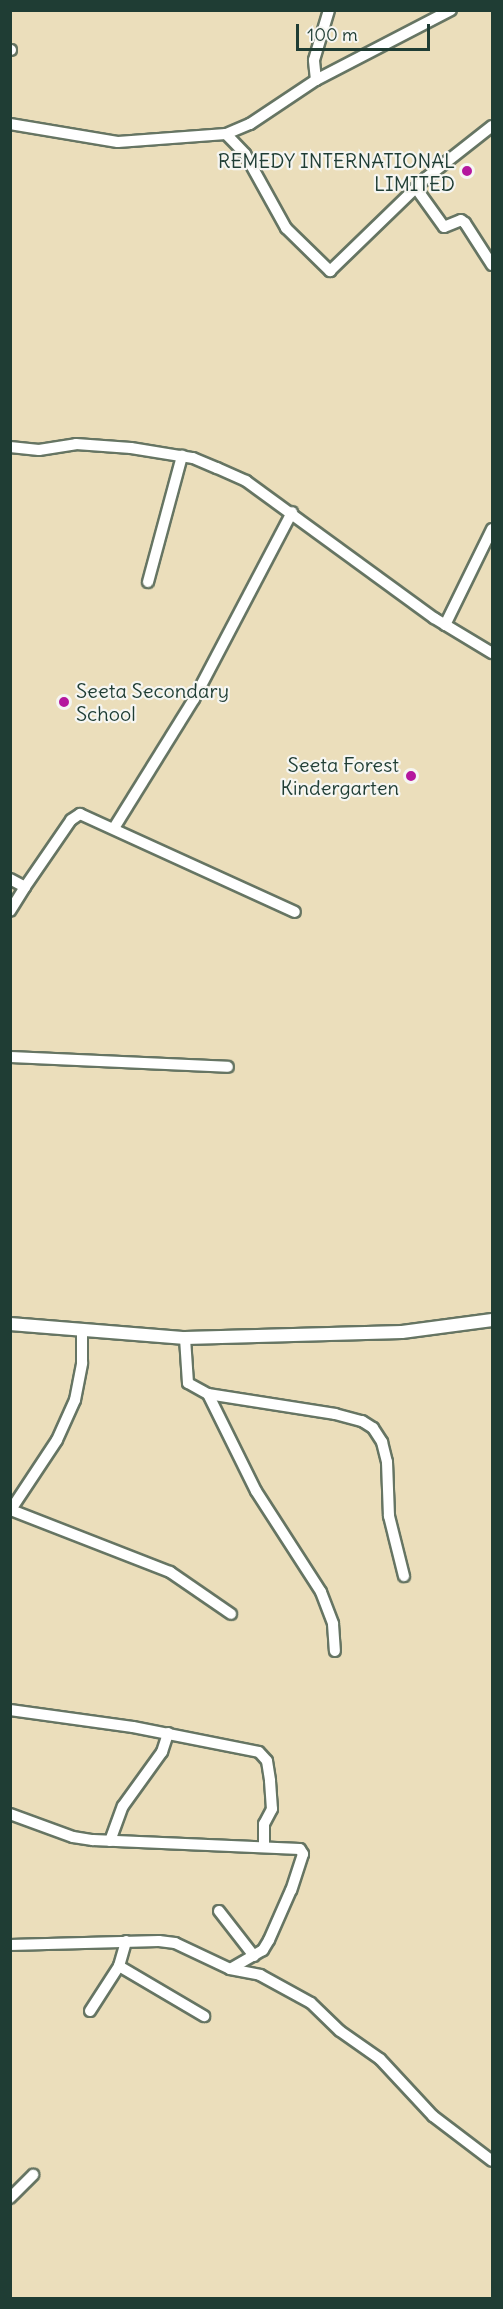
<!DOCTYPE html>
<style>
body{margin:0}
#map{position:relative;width:503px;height:2309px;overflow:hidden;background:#ebdebb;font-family:Delius,sans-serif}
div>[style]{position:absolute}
.roads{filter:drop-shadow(2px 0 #667563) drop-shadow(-2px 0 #667563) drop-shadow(0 2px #667563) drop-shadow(0 -2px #667563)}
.minor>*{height:10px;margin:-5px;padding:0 5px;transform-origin:5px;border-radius:5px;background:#fff}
.tertiary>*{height:12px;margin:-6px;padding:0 6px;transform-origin:6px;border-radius:6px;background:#fff}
.dots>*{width:16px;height:16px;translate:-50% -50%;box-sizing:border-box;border:3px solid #f6f6f2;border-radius:50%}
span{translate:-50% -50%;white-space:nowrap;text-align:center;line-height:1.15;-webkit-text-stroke:4.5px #f6f6f2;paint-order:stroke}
.poi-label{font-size:20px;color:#1f3d34}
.right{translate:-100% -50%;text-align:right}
.left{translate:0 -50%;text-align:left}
.frame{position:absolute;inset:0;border:12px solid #1f3d34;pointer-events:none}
.scale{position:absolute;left:296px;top:24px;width:134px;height:27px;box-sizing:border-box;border:3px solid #1f3d34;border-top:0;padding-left:8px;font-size:18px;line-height:21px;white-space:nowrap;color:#1f3d34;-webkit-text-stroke:4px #f6f6f2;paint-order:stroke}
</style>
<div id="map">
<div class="roads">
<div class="minor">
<i style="left:10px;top:50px;width:1px"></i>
<i style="left:316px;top:80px;width:20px;rotate:-96deg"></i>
<i style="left:314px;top:60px;width:52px;rotate:-73.3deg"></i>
<i style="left:10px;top:124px;width:109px;rotate:9.5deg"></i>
<i style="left:118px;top:142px;width:108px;rotate:-4.2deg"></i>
<i style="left:226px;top:134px;width:26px;rotate:-23deg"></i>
<i style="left:250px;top:124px;width:79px;rotate:-33.7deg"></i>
<i style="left:316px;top:80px;width:152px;rotate:-27.4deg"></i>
<i style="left:226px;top:134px;width:28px;rotate:46deg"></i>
<i style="left:245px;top:154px;width:85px;rotate:61deg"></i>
<i style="left:286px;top:228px;width:62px;rotate:44.3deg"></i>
<i style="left:330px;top:271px;width:134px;rotate:-44.1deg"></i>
<i style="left:426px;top:178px;width:84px;rotate:-38.2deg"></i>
<i style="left:416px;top:188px;width:48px;rotate:54.3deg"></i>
<i style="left:444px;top:227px;width:18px;rotate:-22deg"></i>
<i style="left:461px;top:220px;width:5px;rotate:37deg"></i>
<i style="left:465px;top:223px;width:50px;rotate:57.3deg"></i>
<i style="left:10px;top:447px;width:29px;rotate:6deg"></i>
<i style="left:39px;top:450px;width:37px;rotate:-9deg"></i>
<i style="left:76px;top:444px;width:55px;rotate:4.2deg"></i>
<i style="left:131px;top:448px;width:63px;rotate:9.2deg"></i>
<i style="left:193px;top:458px;width:26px;rotate:23deg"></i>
<i style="left:217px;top:468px;width:32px;rotate:24deg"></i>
<i style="left:246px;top:481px;width:233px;rotate:36.1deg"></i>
<i style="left:434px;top:618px;width:68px;rotate:31.1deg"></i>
<i style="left:148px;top:582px;width:131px;rotate:-74.9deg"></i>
<i style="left:445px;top:625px;width:107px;rotate:-63.9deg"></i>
<i style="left:114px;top:828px;width:152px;rotate:-58.2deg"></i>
<i style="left:194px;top:699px;width:211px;rotate:-62.3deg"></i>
<i style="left:10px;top:879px;width:17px;rotate:28deg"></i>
<i style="left:25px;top:887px;width:28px;rotate:122deg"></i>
<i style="left:25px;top:887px;width:81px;rotate:-55.5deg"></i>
<i style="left:71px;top:820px;width:11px;rotate:-34deg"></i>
<i style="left:80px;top:814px;width:236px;rotate:24.5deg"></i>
<i style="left:10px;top:1057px;width:218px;rotate:2.6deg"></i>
<i style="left:185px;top:1338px;width:45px;rotate:86.2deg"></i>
<i style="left:188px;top:1383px;width:23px;rotate:29deg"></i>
<i style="left:208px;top:1394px;width:108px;rotate:63.7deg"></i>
<i style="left:256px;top:1491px;width:120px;rotate:57.2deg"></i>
<i style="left:321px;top:1592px;width:34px;rotate:69deg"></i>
<i style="left:333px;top:1624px;width:27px;rotate:86deg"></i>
<i style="left:208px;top:1394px;width:129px;rotate:8.9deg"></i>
<i style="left:335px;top:1414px;width:28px;rotate:15deg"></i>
<i style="left:362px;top:1421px;width:13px;rotate:32deg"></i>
<i style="left:373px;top:1428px;width:17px;rotate:57deg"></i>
<i style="left:382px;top:1442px;width:21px;rotate:76deg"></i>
<i style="left:387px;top:1462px;width:54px;rotate:87.9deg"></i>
<i style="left:389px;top:1516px;width:62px;rotate:76deg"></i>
<i style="left:11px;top:1510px;width:171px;rotate:21.3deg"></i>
<i style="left:170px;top:1572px;width:74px;rotate:34.5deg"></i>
<i style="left:10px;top:1511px;width:85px;rotate:-56.5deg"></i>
<i style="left:57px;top:1440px;width:44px;rotate:-65.8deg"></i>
<i style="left:75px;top:1400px;width:38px;rotate:-79deg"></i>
<i style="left:82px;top:1363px;width:34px;rotate:-90deg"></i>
<i style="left:10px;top:1710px;width:124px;rotate:7.9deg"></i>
<i style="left:133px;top:1727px;width:128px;rotate:11.2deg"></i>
<i style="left:259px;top:1752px;width:12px;rotate:48deg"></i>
<i style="left:267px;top:1761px;width:20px;rotate:81deg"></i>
<i style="left:270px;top:1781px;width:28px;rotate:86deg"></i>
<i style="left:272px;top:1809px;width:17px;rotate:118deg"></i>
<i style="left:264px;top:1824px;width:21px;rotate:90deg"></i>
<i style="left:10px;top:1814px;width:67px;rotate:20.1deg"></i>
<i style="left:73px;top:1837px;width:20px;rotate:9deg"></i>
<i style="left:93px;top:1840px;width:207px;rotate:2.5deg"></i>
<i style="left:300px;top:1849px;width:6px;rotate:59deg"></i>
<i style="left:303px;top:1854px;width:38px;rotate:108deg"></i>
<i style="left:291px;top:1890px;width:55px;rotate:113.7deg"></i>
<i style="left:269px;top:1940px;width:12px;rotate:121deg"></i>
<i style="left:263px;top:1950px;width:38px;rotate:150deg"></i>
<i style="left:110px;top:1841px;width:37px;rotate:-70deg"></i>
<i style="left:123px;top:1806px;width:67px;rotate:-54.2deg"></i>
<i style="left:162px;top:1752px;width:20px;rotate:-72deg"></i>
<i style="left:219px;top:1911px;width:57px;rotate:52.1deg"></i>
<i style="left:10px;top:1945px;width:149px;rotate:-1.5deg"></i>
<i style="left:159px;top:1941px;width:16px;rotate:7deg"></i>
<i style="left:175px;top:1943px;width:61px;rotate:25.3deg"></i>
<i style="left:230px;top:1969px;width:31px;rotate:11deg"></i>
<i style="left:260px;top:1975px;width:58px;rotate:28.8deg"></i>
<i style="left:311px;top:2003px;width:40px;rotate:44deg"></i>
<i style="left:340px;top:2031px;width:49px;rotate:35deg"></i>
<i style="left:380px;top:2059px;width:78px;rotate:47.1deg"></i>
<i style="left:433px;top:2116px;width:74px;rotate:37.3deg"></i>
<i style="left:119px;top:1966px;width:99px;rotate:30.5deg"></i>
<i style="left:90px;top:2011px;width:54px;rotate:-57.2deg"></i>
<i style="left:119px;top:1966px;width:26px;rotate:-74deg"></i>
<i style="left:10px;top:2198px;width:33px;rotate:-45deg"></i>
</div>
<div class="tertiary">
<i style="left:10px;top:1324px;width:176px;rotate:4.6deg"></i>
<i style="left:185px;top:1338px;width:217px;rotate:-1.6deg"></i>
<i style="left:402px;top:1332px;width:91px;rotate:-7.6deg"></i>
</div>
</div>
<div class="dots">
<i style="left:467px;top:171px;background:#b5179e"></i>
<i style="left:64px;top:702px;background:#b5179e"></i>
<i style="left:411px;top:776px;background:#b5179e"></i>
</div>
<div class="poi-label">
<span class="right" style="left:455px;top:172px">REMEDY INTERNATIONAL<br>LIMITED</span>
<span class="left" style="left:76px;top:702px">Seeta Secondary<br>School</span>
<span class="right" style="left:399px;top:776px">Seeta Forest<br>Kindergarten</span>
</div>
<div class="frame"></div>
<div class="scale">100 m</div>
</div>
